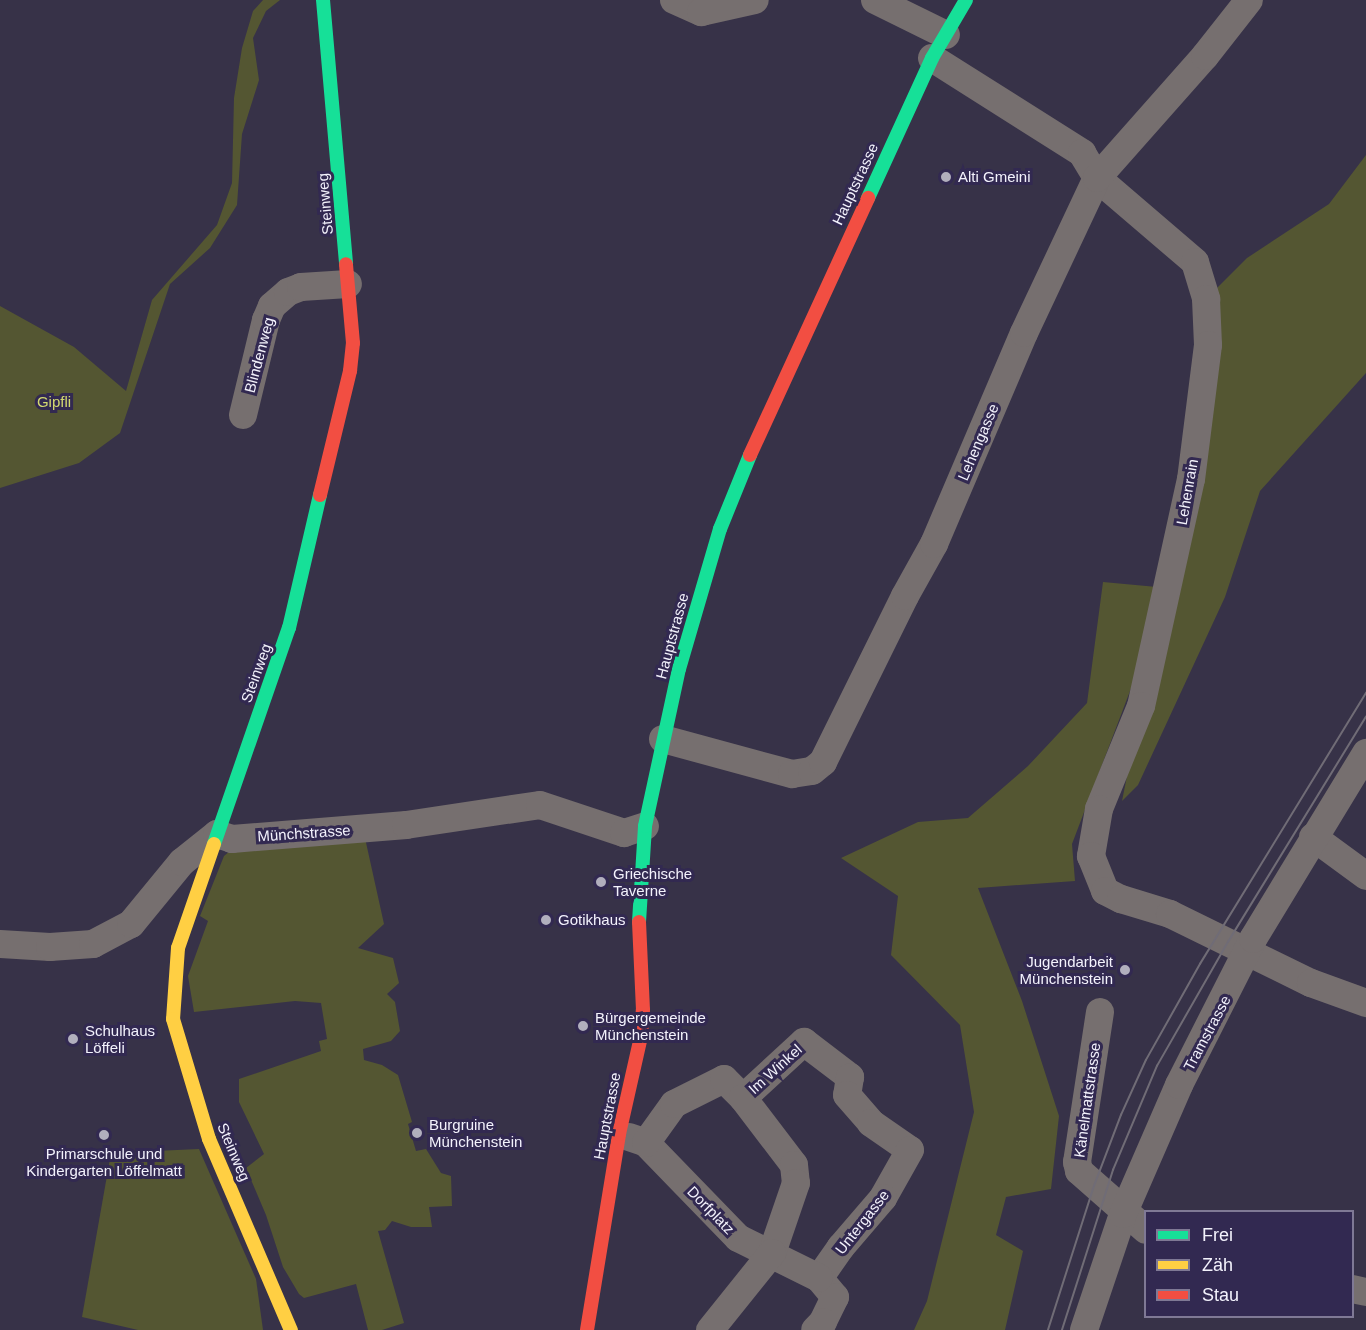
<!DOCTYPE html>
<meta charset="utf-8">
<style>
body{margin:0}
#map{position:relative;width:1366px;height:1330px;overflow:hidden;background:#373248;font-family:Helvetica,sans-serif}
div>[style]{position:absolute}
.green>*{inset:0;background:#545632}
.street>*{height:28px;margin:-14px;padding:0 14px;transform-origin:14px;border-radius:14px;background:#766f6f}
.fast>*{height:14px;margin:-7px;padding:0 7px;transform-origin:7px;border-radius:7px;background:#16e098}
.slow>*{height:14px;margin:-7px;padding:0 7px;transform-origin:7px;border-radius:7px;background:#ffcf43}
.jam>*{height:14px;margin:-7px;padding:0 7px;transform-origin:7px;border-radius:7px;background:#f24e42}
.tram>*{height:1.5px;margin:-0.75px;padding:0 0.75px;transform-origin:0.75px;border-radius:0.75px;background:#706c76}
.dots>*{width:16px;height:16px;translate:-50% -50%;box-sizing:border-box;border:3px solid #322951;border-radius:50%}
span{translate:-50% -50%;white-space:nowrap;text-align:center;line-height:1.15;-webkit-text-stroke:6px #322951;paint-order:stroke}
.poi-label{font-size:15px;color:#f3f2fc}
.left{translate:0 -50%;text-align:left}
.right{translate:-100% -50%;text-align:right}
.street-label{font-size:15px;color:#f3f2fc}
.park-label{font-size:15px;color:#d3d970}
.legend{position:absolute;left:1144px;top:1210px;width:210px;height:108px;box-sizing:border-box;background:#322951;border:2px solid #7f7995;margin:0;padding:8px 10px;list-style:none;font-size:18px;color:#f3f2fc}
.legend li{display:flex;align-items:center;gap:12px;height:30px}
.legend b{width:30px;border:2px solid #7f7995}
</style>
<div id="map">
<div class="green">
<i style="clip-path:polygon(263px 0,280px 0,266px 11px,253px 38px,259px 80px,242px 134px,237px 205px,210px 248px,170px 284px,120px 433px,79px 463px,0 488px,0 306px,74px 347px,126px 391px,152px 300px,217px 225px,232px 183px,234px 98px,242px 48px,253px 11px)"></i>
<i style="clip-path:polygon(1366px 155px,1366px 373px,1260px 491px,1225px 597px,1138px 785px,1122px 801px,1141px 706px,1206px 299px,1247px 258px,1329px 204px)"></i>
<i style="clip-path:polygon(1103px 582px,1157px 587px,1141px 662px,1072px 844px,1075px 881px,978px 888px,1022px 1001px,1059px 1116px,1051px 1189px,1006px 1197px,996px 1235px,1023px 1251px,1005px 1330px,914px 1330px,927px 1301px,974px 1112px,960px 1025px,891px 955px,898px 896px,841px 858px,918px 822px,968px 818px,1028px 766px,1087px 703px)"></i>
<i style="clip-path:polygon(365px 838px,384px 924px,358px 948px,393px 958px,399px 983px,387px 994px,395px 1002px,400px 1031px,391px 1041px,363px 1049px,364px 1060px,382px 1065px,398px 1075px,412px 1122px,408px 1124px,416px 1151px,426px 1149px,441px 1173px,451px 1176px,452px 1206px,429px 1207px,432px 1227px,411px 1227px,392px 1221px,385px 1230px,378px 1231px,404px 1323px,382px 1330px,368px 1330px,356px 1284px,304px 1298px,299px 1294px,283px 1267px,266px 1215px,246px 1168px,264px 1154px,239px 1102px,239px 1079px,321px 1051px,319px 1041px,327px 1039px,321px 1003px,295px 1001px,194px 1012px,188px 976px,208px 921px,200px 916px,224px 856px,230px 851px)"></i>
<i style="clip-path:polygon(199px 1149px,256px 1279px,263px 1330px,138px 1330px,82px 1317px,111px 1153px)"></i>
</div>
<div class="street">
<i style="left:674px;top:0;width:30px;rotate:24deg"></i>
<i style="left:701px;top:12px;width:55px;rotate:-12.5deg"></i>
<i style="left:875px;top:0;width:79px;rotate:26.2deg"></i>
<i style="left:932px;top:58px;width:178px;rotate:32.3deg"></i>
<i style="left:1082px;top:153px;width:29px;rotate:59deg"></i>
<i style="left:1097px;top:178px;width:129px;rotate:40.6deg"></i>
<i style="left:1195px;top:262px;width:39px;rotate:73deg"></i>
<i style="left:1206px;top:299px;width:46px;rotate:87.5deg"></i>
<i style="left:1208px;top:345px;width:135px;rotate:97.2deg"></i>
<i style="left:1191px;top:479px;width:232px;rotate:102.4deg"></i>
<i style="left:1141px;top:706px;width:111px;rotate:112.2deg"></i>
<i style="left:1099px;top:809px;width:48px;rotate:99.7deg"></i>
<i style="left:1091px;top:856px;width:38px;rotate:68deg"></i>
<i style="left:1105px;top:891px;width:18px;rotate:27deg"></i>
<i style="left:1121px;top:899px;width:51px;rotate:17deg"></i>
<i style="left:1170px;top:914px;width:157px;rotate:26.1deg"></i>
<i style="left:1311px;top:983px;width:59px;rotate:20deg"></i>
<i style="left:243px;top:415px;width:98px;rotate:-76.4deg"></i>
<i style="left:266px;top:320px;width:15px;rotate:-67deg"></i>
<i style="left:272px;top:306px;width:21px;rotate:-41deg"></i>
<i style="left:288px;top:292px;width:14px;rotate:-21deg"></i>
<i style="left:301px;top:287px;width:47px;rotate:-3.7deg"></i>
<i style="left:663px;top:739px;width:134px;rotate:15.2deg"></i>
<i style="left:792px;top:774px;width:20px;rotate:-9deg"></i>
<i style="left:812px;top:771px;width:14px;rotate:-39deg"></i>
<i style="left:823px;top:762px;width:185px;rotate:-63.7deg"></i>
<i style="left:905px;top:596px;width:60px;rotate:-60.9deg"></i>
<i style="left:934px;top:544px;width:229px;rotate:-66.9deg"></i>
<i style="left:1024px;top:333px;width:171px;rotate:-64.8deg"></i>
<i style="left:1097px;top:178px;width:163px;rotate:-48.5deg"></i>
<i style="left:1205px;top:56px;width:71px;rotate:-51.8deg"></i>
<i style="left:1313px;top:837px;width:66px;rotate:36.3deg"></i>
<i style="left:0;top:944px;width:50px;rotate:3.4deg"></i>
<i style="left:50px;top:947px;width:43px;rotate:-4deg"></i>
<i style="left:93px;top:944px;width:43px;rotate:-27.8deg"></i>
<i style="left:131px;top:924px;width:80px;rotate:-50.6deg"></i>
<i style="left:182px;top:862px;width:45px;rotate:-38.7deg"></i>
<i style="left:217px;top:834px;width:16px;rotate:18deg"></i>
<i style="left:232px;top:839px;width:175px;rotate:-4.6deg"></i>
<i style="left:406px;top:825px;width:135px;rotate:-8.5deg"></i>
<i style="left:540px;top:805px;width:89px;rotate:18.4deg"></i>
<i style="left:624px;top:833px;width:22px;rotate:-18deg"></i>
<i style="left:1100px;top:1012px;width:152px;rotate:98.7deg"></i>
<i style="left:1077px;top:1162px;width:9px;rotate:77deg"></i>
<i style="left:1079px;top:1171px;width:89px;rotate:41.4deg"></i>
<i style="left:743px;top:1098px;width:83px;rotate:-42.6deg"></i>
<i style="left:804px;top:1042px;width:58px;rotate:37.3deg"></i>
<i style="left:850px;top:1077px;width:18px;rotate:99deg"></i>
<i style="left:847px;top:1095px;width:37px;rotate:49deg"></i>
<i style="left:871px;top:1123px;width:47px;rotate:34.7deg"></i>
<i style="left:910px;top:1150px;width:55px;rotate:119.4deg"></i>
<i style="left:883px;top:1198px;width:65px;rotate:130.6deg"></i>
<i style="left:841px;top:1247px;width:38px;rotate:125deg"></i>
<i style="left:819px;top:1278px;width:25px;rotate:50deg"></i>
<i style="left:835px;top:1297px;width:28px;rotate:116deg"></i>
<i style="left:823px;top:1322px;width:11px;rotate:135deg"></i>
<i style="left:629px;top:1137px;width:18px;rotate:19deg"></i>
<i style="left:646px;top:1143px;width:132px;rotate:45.9deg"></i>
<i style="left:738px;top:1238px;width:90px;rotate:26.3deg"></i>
<i style="left:646px;top:1143px;width:48px;rotate:-54.3deg"></i>
<i style="left:674px;top:1104px;width:56px;rotate:-26.6deg"></i>
<i style="left:724px;top:1079px;width:27px;rotate:45deg"></i>
<i style="left:743px;top:1098px;width:84px;rotate:52.7deg"></i>
<i style="left:794px;top:1165px;width:18px;rotate:84deg"></i>
<i style="left:796px;top:1183px;width:74px;rotate:108.9deg"></i>
<i style="left:772px;top:1253px;width:99px;rotate:128.8deg"></i>
<i style="left:1352px;top:1289px;width:14px;rotate:12deg"></i>
<i style="left:1084px;top:1330px;width:122px;rotate:-71.4deg"></i>
<i style="left:1123px;top:1214px;width:141px;rotate:-66.5deg"></i>
<i style="left:1179px;top:1085px;width:164px;rotate:-63.1deg"></i>
<i style="left:1253px;top:939px;width:218px;rotate:-58.7deg"></i>
</div>
<div class="fast">
<i style="left:323px;top:0;width:265px;rotate:85deg"></i>
<i style="left:868px;top:198px;width:154px;rotate:-65.4deg"></i>
<i style="left:932px;top:58px;width:67px;rotate:-59.6deg"></i>
<i style="left:214px;top:844px;width:229px;rotate:-70.9deg"></i>
<i style="left:289px;top:628px;width:137px;rotate:-76.9deg"></i>
<i style="left:639px;top:922px;width:96px;rotate:-86.4deg"></i>
<i style="left:645px;top:826px;width:161px;rotate:-77.8deg"></i>
<i style="left:679px;top:669px;width:146px;rotate:-73.7deg"></i>
<i style="left:720px;top:529px;width:80px;rotate:-67.9deg"></i>
</div>
<div class="slow">
<i style="left:214px;top:844px;width:110px;rotate:109.1deg"></i>
<i style="left:178px;top:948px;width:71px;rotate:94deg"></i>
<i style="left:173px;top:1019px;width:125px;rotate:73.3deg"></i>
<i style="left:209px;top:1139px;width:208px;rotate:66.8deg"></i>
</div>
<div class="jam">
<i style="left:750px;top:455px;width:283px;rotate:-65.3deg"></i>
<i style="left:320px;top:495px;width:128px;rotate:-76.4deg"></i>
<i style="left:350px;top:371px;width:28px;rotate:-84deg"></i>
<i style="left:353px;top:343px;width:79px;rotate:-95.1deg"></i>
<i style="left:587px;top:1330px;width:199px;rotate:-80.7deg"></i>
<i style="left:619px;top:1134px;width:100px;rotate:-77.3deg"></i>
<i style="left:641px;top:1036px;width:26px;rotate:-86deg"></i>
<i style="left:643px;top:1010px;width:88px;rotate:-92.6deg"></i>
</div>
<div class="tram">
<i style="left:1048px;top:1330px;width:151px;rotate:-72.3deg"></i>
<i style="left:1094px;top:1186px;width:76px;rotate:-69.2deg"></i>
<i style="left:1121px;top:1115px;width:60px;rotate:-65.6deg"></i>
<i style="left:1146px;top:1060px;width:110px;rotate:-60.6deg"></i>
<i style="left:1200px;top:964px;width:318px;rotate:-58.5deg"></i>
<i style="left:1062px;top:1330px;width:168px;rotate:-72.3deg"></i>
<i style="left:1113px;top:1170px;width:113px;rotate:-67.1deg"></i>
<i style="left:1157px;top:1066px;width:143px;rotate:-60.2deg"></i>
<i style="left:1228px;top:942px;width:264px;rotate:-58.5deg"></i>
</div>
<div class="dots">
<i style="left:946px;top:177px;background:#b1afbd"></i>
<i style="left:601px;top:882px;background:#b1afbd"></i>
<i style="left:546px;top:920px;background:#b1afbd"></i>
<i style="left:1125px;top:970px;background:#b1afbd"></i>
<i style="left:583px;top:1026px;background:#b1afbd"></i>
<i style="left:73px;top:1039px;background:#b1afbd"></i>
<i style="left:417px;top:1133px;background:#b1afbd"></i>
<i style="left:104px;top:1135px;background:#b1afbd"></i>
</div>
<div class="poi-label">
<span class="left" style="left:958px;top:177px">Alti Gmeini</span>
<span class="left" style="left:613px;top:882px">Griechische<br>Taverne</span>
<span class="left" style="left:558px;top:920px">Gotikhaus</span>
<span class="right" style="left:1113px;top:970px">Jugendarbeit<br>Münchenstein</span>
<span class="left" style="left:595px;top:1026px">Bürgergemeinde<br>Münchenstein</span>
<span class="left" style="left:85px;top:1039px">Schulhaus<br>Löffeli</span>
<span class="left" style="left:429px;top:1133px">Burgruine<br>Münchenstein</span>
<span style="left:104px;top:1162px">Primarschule und<br>Kindergarten Löffelmatt</span>
</div>
<div class="street-label">
<span style="left:855px;top:184px;rotate:-65deg">Hauptstrasse</span>
<span style="left:325px;top:204px;rotate:-95deg">Steinweg</span>
<span style="left:259px;top:355px;rotate:-75deg">Blindenweg</span>
<span style="left:978px;top:442px;rotate:-67deg">Lehengasse</span>
<span style="left:1187px;top:492px;rotate:-80deg">Lehenrain</span>
<span style="left:672px;top:636px;rotate:-75deg">Hauptstrasse</span>
<span style="left:256px;top:673px;rotate:-70deg">Steinweg</span>
<span style="left:304px;top:833px;rotate:-4deg">Münchstrasse</span>
<span style="left:1207px;top:1033px;rotate:-62deg">Tramstrasse</span>
<span style="left:775px;top:1069px;rotate:-42deg">Im Winkel</span>
<span style="left:1087px;top:1100px;rotate:-82deg">Känelmattstrasse</span>
<span style="left:607px;top:1116px;rotate:-79deg">Hauptstrasse</span>
<span style="left:234px;top:1152px;rotate:67deg">Steinweg</span>
<span style="left:711px;top:1210px;rotate:46deg">Dorfplatz</span>
<span style="left:862px;top:1222px;rotate:-52deg">Untergasse</span>
</div>
<div class="park-label">
<span style="left:54px;top:402px">Gipfli</span>
</div>
<ul class="legend">
<li><b style="height:8px;background:#16e098"></b>Frei</li>
<li><b style="height:8px;background:#ffcf43"></b>Zäh</li>
<li><b style="height:8px;background:#f24e42"></b>Stau</li>
</ul>
</div>
